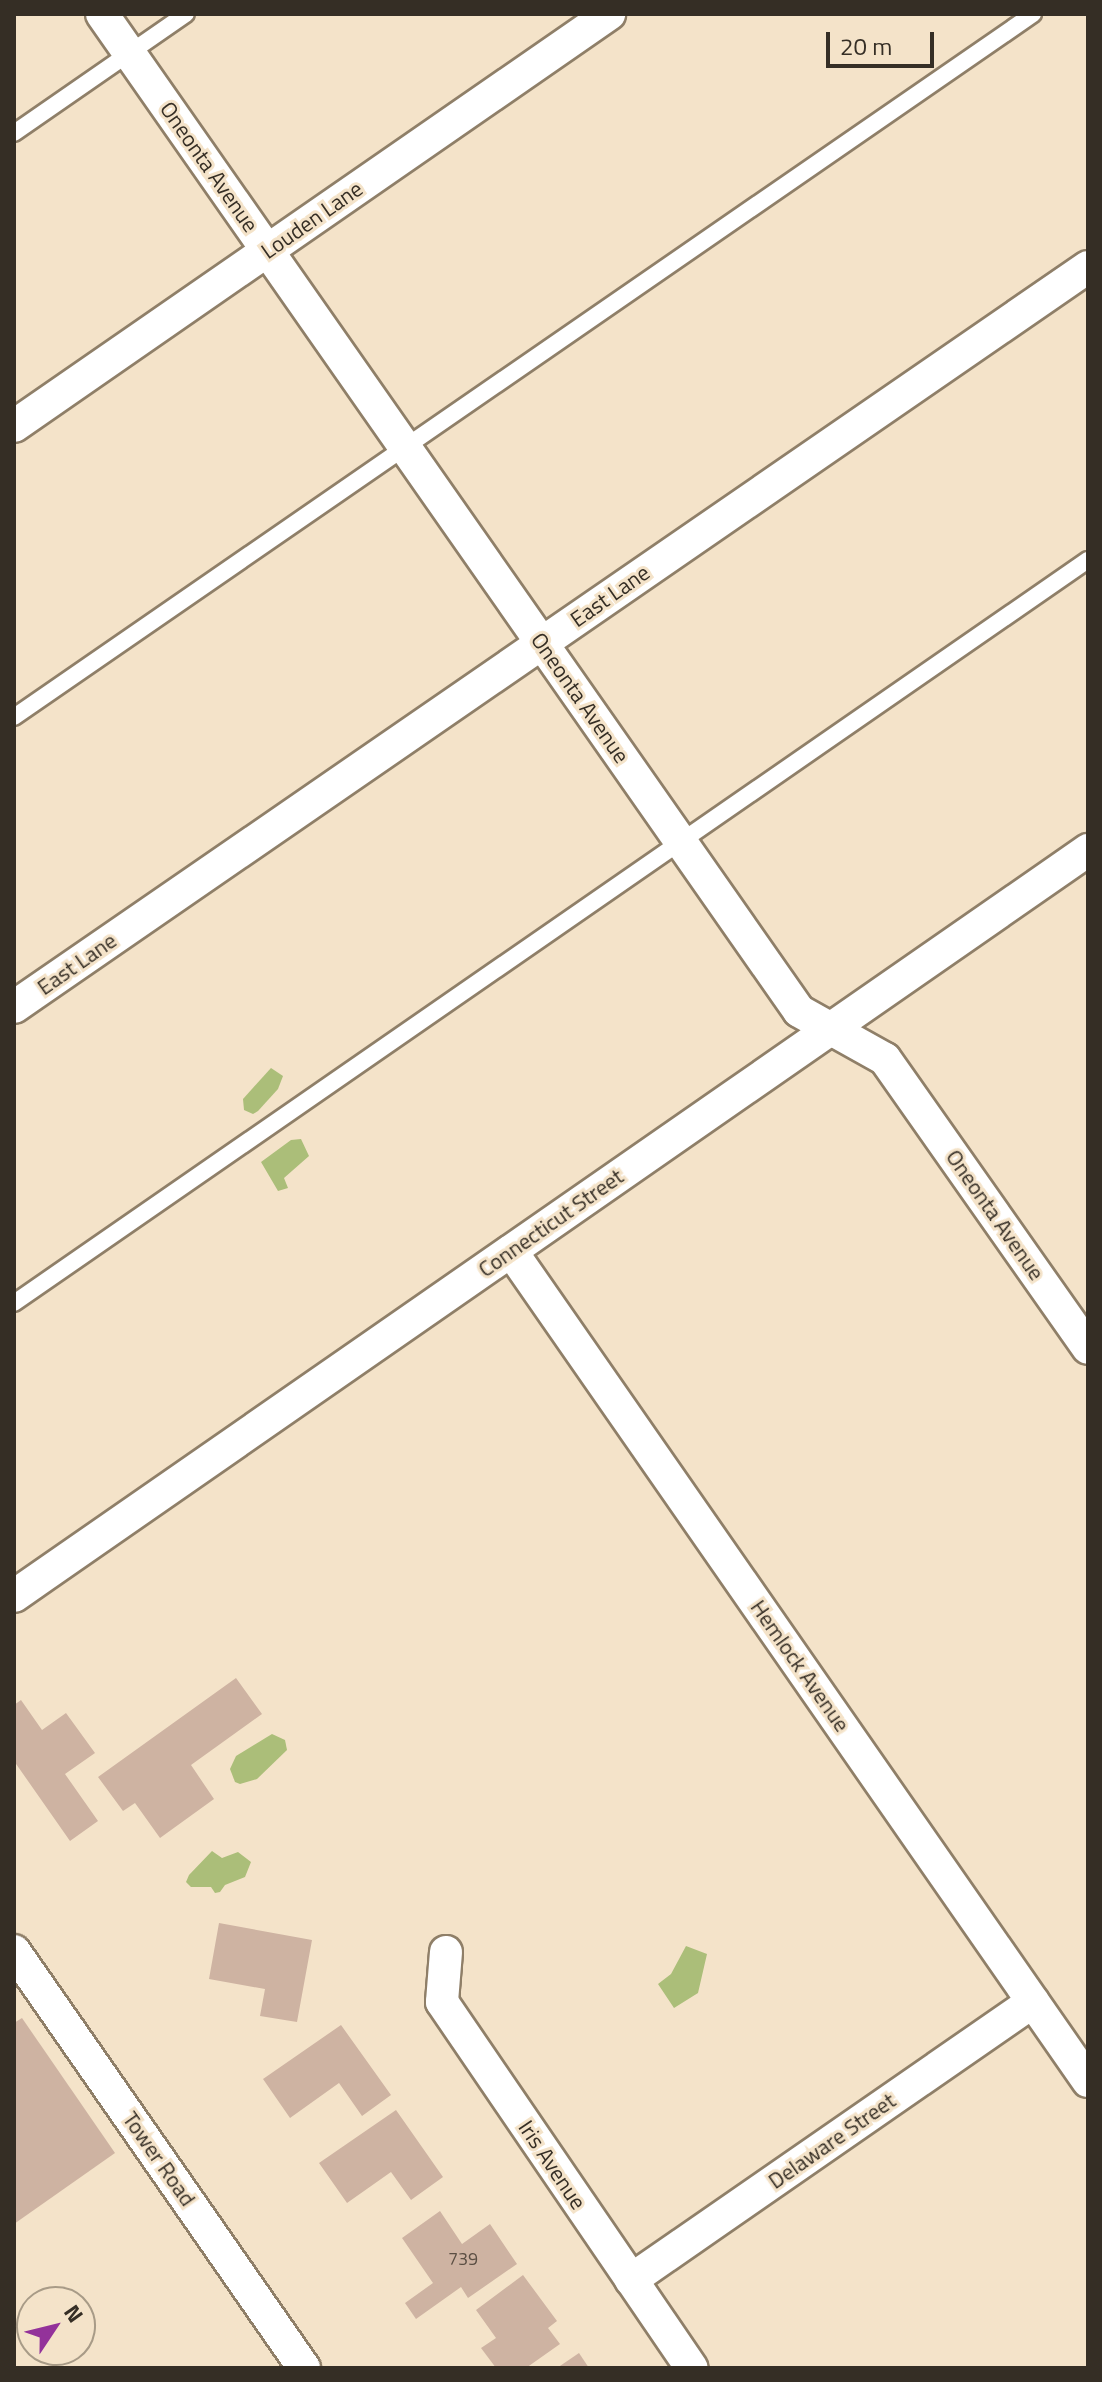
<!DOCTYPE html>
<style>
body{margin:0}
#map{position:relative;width:1102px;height:2382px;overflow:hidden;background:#f4e3c9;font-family:"Titillium Web",sans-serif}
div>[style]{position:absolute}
.water>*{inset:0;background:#abbe79}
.building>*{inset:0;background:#ceb3a2}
.roads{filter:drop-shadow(2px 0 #8f7f68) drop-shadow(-2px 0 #8f7f68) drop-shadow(0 2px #8f7f68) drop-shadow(0 -2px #8f7f68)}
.service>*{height:16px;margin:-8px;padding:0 8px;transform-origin:8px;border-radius:8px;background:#fff}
.minor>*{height:32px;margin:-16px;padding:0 16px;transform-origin:16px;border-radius:16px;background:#fff}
span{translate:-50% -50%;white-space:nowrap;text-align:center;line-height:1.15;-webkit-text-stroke:6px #f4e3c9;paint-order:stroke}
.number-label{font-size:18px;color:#5b4f44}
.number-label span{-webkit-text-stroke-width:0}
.street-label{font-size:22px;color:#352e25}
.frame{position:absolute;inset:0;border:16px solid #352e25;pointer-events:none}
.north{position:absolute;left:16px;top:2286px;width:80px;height:80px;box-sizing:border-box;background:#f4e3c9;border:2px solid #a89b87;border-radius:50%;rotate:55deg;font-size:22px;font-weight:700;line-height:32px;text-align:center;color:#352e25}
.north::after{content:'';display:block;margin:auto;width:28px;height:36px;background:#93329a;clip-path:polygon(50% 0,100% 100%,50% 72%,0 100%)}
.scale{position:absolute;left:826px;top:32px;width:108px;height:36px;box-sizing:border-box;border:4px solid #352e25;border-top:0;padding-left:10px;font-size:24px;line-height:28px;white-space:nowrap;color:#352e25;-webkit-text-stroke:6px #f4e3c9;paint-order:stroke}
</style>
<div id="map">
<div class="water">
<i style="clip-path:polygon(271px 1068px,283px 1076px,278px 1089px,258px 1111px,253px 1114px,244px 1110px,243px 1099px)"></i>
<i style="clip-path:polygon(301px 1139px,309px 1156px,284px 1178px,288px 1188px,278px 1191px,261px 1162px,291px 1140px)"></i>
<i style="clip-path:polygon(272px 1734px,285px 1740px,287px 1750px,257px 1779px,240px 1784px,235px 1782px,230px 1769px,236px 1756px)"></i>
<i style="clip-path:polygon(212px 1851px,222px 1858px,238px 1852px,251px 1862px,245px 1877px,225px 1885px,220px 1892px,215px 1893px,211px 1887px,191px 1887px,186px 1882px,189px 1875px)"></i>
<i style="clip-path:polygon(686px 1946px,707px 1954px,698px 1993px,674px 2008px,658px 1984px,671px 1974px)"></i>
</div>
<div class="building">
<i style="clip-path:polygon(236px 1678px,262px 1714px,191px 1765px,214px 1799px,160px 1838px,135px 1803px,123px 1811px,98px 1777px)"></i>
<i style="clip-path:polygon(21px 1700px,42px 1730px,66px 1713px,95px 1753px,65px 1774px,98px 1821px,70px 1841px,14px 1761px,14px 1705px)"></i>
<i style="clip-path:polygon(219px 1923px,312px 1940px,297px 2022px,260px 2016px,265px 1989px,209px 1979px)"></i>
<i style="clip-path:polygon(22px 2018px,115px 2153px,14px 2224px,14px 2023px)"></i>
<i style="clip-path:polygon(341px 2025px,391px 2095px,362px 2116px,339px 2083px,290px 2118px,263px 2079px)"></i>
<i style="clip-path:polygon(396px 2110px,443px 2177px,411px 2200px,391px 2172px,347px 2203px,319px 2163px)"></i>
<i style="clip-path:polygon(440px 2211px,462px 2244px,490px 2224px,517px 2264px,468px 2298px,461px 2287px,416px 2319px,405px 2303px,433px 2283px,402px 2238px)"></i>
<i style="clip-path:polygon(523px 2275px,557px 2321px,548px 2328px,560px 2344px,526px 2368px,496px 2368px,481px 2348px,496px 2338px,476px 2310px)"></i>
<i style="clip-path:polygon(579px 2353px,589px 2368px,557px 2368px)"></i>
</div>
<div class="roads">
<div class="service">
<i style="left:14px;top:133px;width:209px;rotate:-34.7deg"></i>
<i style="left:14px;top:717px;width:1238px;rotate:-34.6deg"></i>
<i style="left:14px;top:1303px;width:1306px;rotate:-34.68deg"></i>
</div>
<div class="minor">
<i style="left:102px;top:14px;width:1216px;rotate:55.04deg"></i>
<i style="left:799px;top:1011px;width:98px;rotate:29.2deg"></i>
<i style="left:885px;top:1059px;width:353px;rotate:54.9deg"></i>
<i style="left:14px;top:426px;width:724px;rotate:-34.7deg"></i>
<i style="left:14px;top:1007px;width:1304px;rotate:-34.57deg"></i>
<i style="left:511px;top:1251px;width:1011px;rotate:55.19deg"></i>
<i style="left:14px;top:1596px;width:1308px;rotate:-34.78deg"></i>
<i style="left:14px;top:1951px;width:508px;rotate:55.18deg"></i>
<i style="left:446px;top:1952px;width:50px;rotate:94.6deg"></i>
<i style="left:442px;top:2002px;width:443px;rotate:55.7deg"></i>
<i style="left:631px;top:2280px;width:489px;rotate:-34.7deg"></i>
</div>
</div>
<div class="number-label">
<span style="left:463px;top:2259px">739</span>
</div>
<div class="street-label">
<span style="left:209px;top:167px;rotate:55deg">Oneonta Avenue</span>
<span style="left:312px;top:220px;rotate:-35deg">Louden Lane</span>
<span style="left:610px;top:596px;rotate:-35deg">East Lane</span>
<span style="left:580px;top:698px;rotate:55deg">Oneonta Avenue</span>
<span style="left:77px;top:964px;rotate:-35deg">East Lane</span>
<span style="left:995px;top:1215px;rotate:55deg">Oneonta Avenue</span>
<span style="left:551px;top:1223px;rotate:-35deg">Connecticut Street</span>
<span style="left:800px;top:1666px;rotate:55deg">Hemlock Avenue</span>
<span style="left:832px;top:2141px;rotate:-35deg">Delaware Street</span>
<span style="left:159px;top:2159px;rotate:55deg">Tower Road</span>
<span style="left:552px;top:2165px;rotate:56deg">Iris Avenue</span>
</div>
<div class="frame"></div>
<div class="north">N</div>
<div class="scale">20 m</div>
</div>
